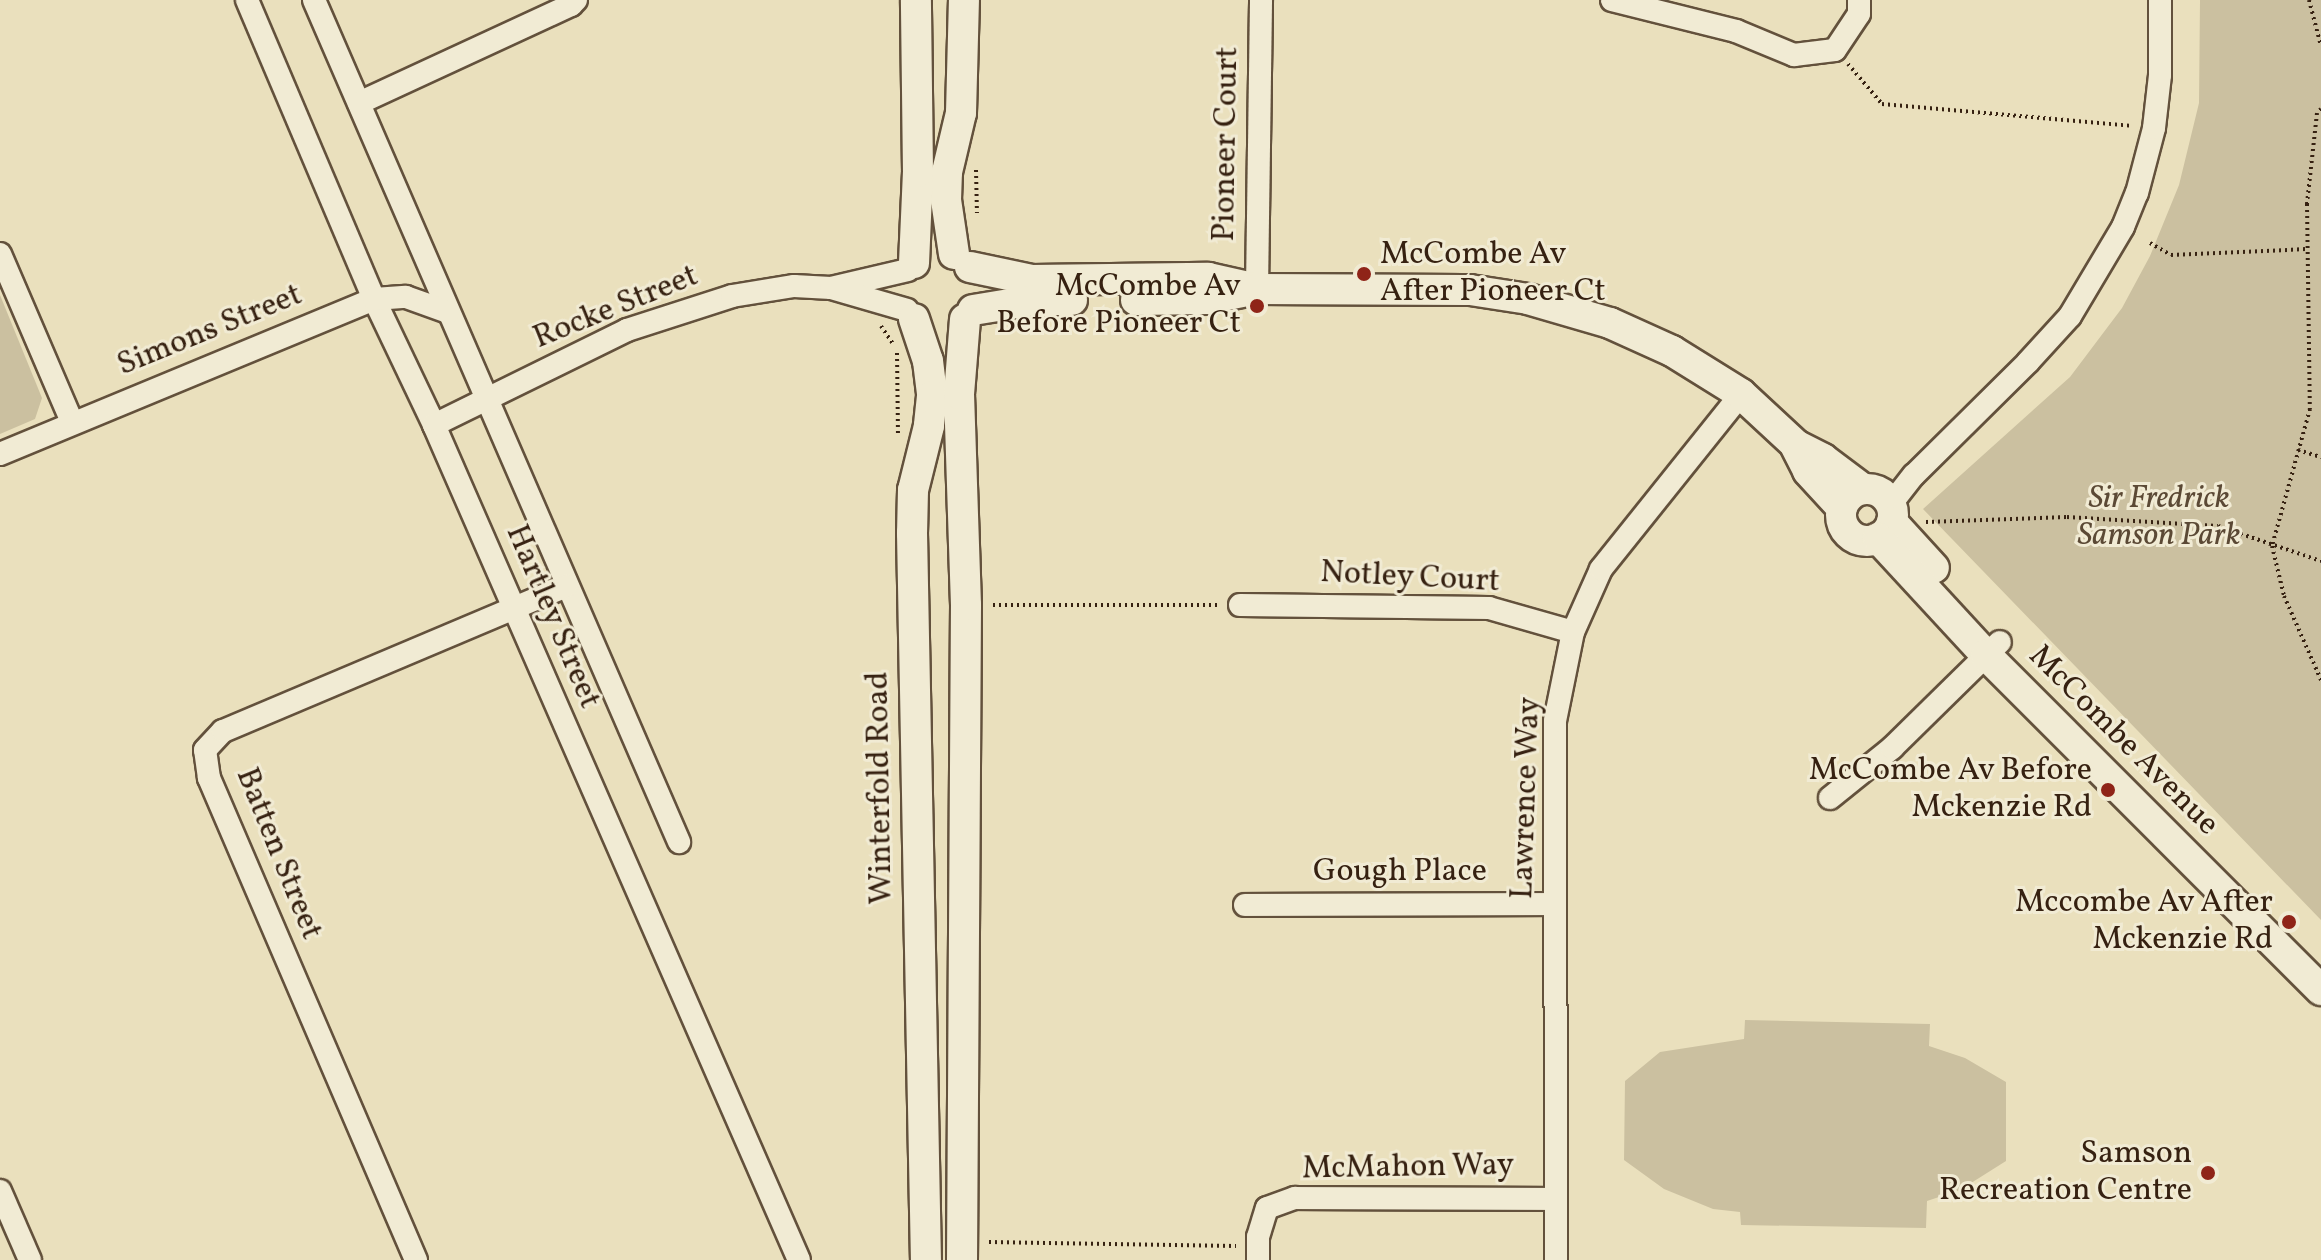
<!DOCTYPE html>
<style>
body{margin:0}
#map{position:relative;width:2321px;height:1260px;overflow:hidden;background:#eae0bd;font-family:Vollkorn,serif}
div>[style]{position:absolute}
.green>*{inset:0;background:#cbc0a0}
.path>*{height:4px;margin-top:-2px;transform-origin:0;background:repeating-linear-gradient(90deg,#362111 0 2px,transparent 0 6px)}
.roads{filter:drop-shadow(2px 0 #63513c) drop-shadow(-2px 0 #63513c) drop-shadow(0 2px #63513c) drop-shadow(0 -2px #63513c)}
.street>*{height:22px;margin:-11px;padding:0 11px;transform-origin:11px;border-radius:11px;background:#f1ebd4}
.secondary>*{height:30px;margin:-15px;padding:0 15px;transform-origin:15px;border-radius:15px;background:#f1ebd4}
.secondary>.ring{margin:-15px;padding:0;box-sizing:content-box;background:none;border:30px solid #f1ebd4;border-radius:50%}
.dots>*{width:22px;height:22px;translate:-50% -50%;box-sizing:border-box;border:4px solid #f1ebd4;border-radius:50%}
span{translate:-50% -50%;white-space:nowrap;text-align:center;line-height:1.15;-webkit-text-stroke:6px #f1ebd4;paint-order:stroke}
.street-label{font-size:32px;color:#362111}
.poi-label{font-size:32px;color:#362111}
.left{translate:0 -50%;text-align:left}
.right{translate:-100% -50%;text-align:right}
.park-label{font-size:32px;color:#5b4935;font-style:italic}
</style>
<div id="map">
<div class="green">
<i style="clip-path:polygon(2200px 0,2321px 0,2321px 920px,1923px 509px,2070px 377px,2122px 308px,2150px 256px,2179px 185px,2199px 103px)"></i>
<i style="clip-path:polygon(0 295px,42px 398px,35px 419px,0 434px)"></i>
<i style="clip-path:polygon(1745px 1020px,1930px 1024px,1929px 1046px,1965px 1058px,2006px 1082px,2006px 1161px,1960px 1190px,1927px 1201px,1926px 1228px,1741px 1225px,1740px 1212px,1713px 1209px,1664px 1189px,1624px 1160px,1625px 1081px,1660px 1052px,1744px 1039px)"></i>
</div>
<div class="path">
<i style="left:2309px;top:0;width:48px;rotate:75.4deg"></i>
<i style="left:1848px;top:64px;width:52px;rotate:49.6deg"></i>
<i style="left:1882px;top:104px;width:251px;rotate:5deg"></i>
<i style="left:2321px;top:109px;width:6px;rotate:135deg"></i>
<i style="left:2317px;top:113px;width:92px;rotate:96.3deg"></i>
<i style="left:2307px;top:204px;width:205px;rotate:89.2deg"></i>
<i style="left:2310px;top:409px;width:142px;rotate:105.5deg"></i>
<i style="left:2272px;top:546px;width:51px;rotate:76.5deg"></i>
<i style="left:2284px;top:596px;width:92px;rotate:66.2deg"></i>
<i style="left:976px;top:170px;width:43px;rotate:88.7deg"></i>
<i style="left:2150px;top:243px;width:24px;rotate:30deg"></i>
<i style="left:2171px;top:255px;width:135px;rotate:-2.5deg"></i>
<i style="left:881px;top:326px;width:23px;rotate:56deg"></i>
<i style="left:897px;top:353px;width:83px;rotate:89.3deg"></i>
<i style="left:2298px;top:450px;width:24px;rotate:17deg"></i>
<i style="left:1926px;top:522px;width:141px;rotate:-2deg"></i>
<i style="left:2067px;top:517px;width:151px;rotate:3.4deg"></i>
<i style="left:2218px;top:526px;width:109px;rotate:18.8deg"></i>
<i style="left:993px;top:605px;width:227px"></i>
<i style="left:989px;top:1242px;width:247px;rotate:0.9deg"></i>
</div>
<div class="roads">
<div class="street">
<i style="left:247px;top:0;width:325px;rotate:67deg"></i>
<i style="left:374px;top:299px;width:140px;rotate:64.5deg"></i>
<i style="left:434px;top:425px;width:911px;rotate:66.39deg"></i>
<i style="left:314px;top:0;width:918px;rotate:66.56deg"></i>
<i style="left:1612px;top:0;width:128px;rotate:14deg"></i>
<i style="left:1736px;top:31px;width:63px;rotate:22.5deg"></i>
<i style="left:1794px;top:55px;width:41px;rotate:-7deg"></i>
<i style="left:1835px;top:50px;width:43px;rotate:-56.3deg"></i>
<i style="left:1859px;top:14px;width:14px;rotate:-90deg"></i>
<i style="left:359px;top:103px;width:234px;rotate:-24.8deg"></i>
<i style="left:571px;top:5px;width:7px;rotate:-45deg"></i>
<i style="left:0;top:254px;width:183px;rotate:66.8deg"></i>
<i style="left:831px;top:288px;width:79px;rotate:-13.2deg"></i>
<i style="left:1257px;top:289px;width:289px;rotate:-89.2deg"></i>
<i style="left:434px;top:425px;width:215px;rotate:-26.2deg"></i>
<i style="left:627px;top:330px;width:110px;rotate:-17.9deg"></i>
<i style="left:732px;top:296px;width:63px;rotate:-9.2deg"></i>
<i style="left:794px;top:286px;width:37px;rotate:3deg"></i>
<i style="left:831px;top:288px;width:79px;rotate:16.1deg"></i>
<i style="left:0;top:454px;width:405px;rotate:-22.5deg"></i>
<i style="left:374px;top:299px;width:32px;rotate:-4deg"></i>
<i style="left:406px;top:297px;width:45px;rotate:19.7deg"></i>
<i style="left:1891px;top:504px;width:37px;rotate:-52deg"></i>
<i style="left:1914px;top:475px;width:161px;rotate:-44.7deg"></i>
<i style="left:2028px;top:362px;width:62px;rotate:-47.6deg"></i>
<i style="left:2070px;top:316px;width:104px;rotate:-59.2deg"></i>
<i style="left:2123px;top:227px;width:37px;rotate:-68deg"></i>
<i style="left:2137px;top:193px;width:67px;rotate:-75.3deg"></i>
<i style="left:2154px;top:128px;width:53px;rotate:-83.5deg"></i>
<i style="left:2160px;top:75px;width:75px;rotate:-90deg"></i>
<i style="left:1240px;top:605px;width:249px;rotate:0.7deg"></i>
<i style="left:1489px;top:608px;width:87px;rotate:15.9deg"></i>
<i style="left:1830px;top:798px;width:80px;rotate:-38.9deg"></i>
<i style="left:1892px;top:748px;width:151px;rotate:-44.5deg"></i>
<i style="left:1245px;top:905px;width:309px;rotate:-0.2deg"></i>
<i style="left:0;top:1191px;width:75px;rotate:66.5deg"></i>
<i style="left:416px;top:1260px;width:525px;rotate:-113.24deg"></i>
<i style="left:209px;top:778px;width:28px;rotate:-98deg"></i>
<i style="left:205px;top:750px;width:26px;rotate:-47deg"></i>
<i style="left:223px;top:731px;width:373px;rotate:-22.9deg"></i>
<i style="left:1258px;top:1260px;width:23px;rotate:-90deg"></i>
<i style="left:1258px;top:1237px;width:30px;rotate:-73deg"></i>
<i style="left:1267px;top:1208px;width:30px;rotate:-20deg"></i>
<i style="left:1295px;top:1198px;width:260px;rotate:0.2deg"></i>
<i style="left:1556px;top:1260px;width:539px;rotate:-90.11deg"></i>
<i style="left:1555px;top:721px;width:91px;rotate:-78.6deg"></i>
<i style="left:1573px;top:632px;width:69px;rotate:-66deg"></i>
<i style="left:1601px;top:569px;width:224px;rotate:-51.3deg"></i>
</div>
<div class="secondary">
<i style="left:954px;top:254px;width:55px;rotate:-98.4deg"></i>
<i style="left:946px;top:200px;width:28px;rotate:-88deg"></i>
<i style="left:947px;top:172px;width:61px;rotate:-76.7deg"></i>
<i style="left:961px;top:113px;width:113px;rotate:-88.5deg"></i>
<i style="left:914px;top:263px;width:91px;rotate:-87.5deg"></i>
<i style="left:918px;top:172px;width:172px;rotate:-90.7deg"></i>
<i style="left:970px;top:267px;width:63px;rotate:11.8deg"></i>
<i style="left:1032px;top:280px;width:176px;rotate:-0.7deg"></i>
<i style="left:1208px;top:278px;width:50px;rotate:12.7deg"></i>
<i style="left:1257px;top:289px;width:213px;rotate:0.3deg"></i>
<i style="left:1470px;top:290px;width:59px;rotate:8.8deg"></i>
<i style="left:1528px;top:299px;width:85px;rotate:16.3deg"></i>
<i style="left:1610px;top:323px;width:68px;rotate:24.3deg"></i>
<i style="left:1672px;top:351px;width:81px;rotate:31.9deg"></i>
<i style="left:1741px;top:394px;width:75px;rotate:42.8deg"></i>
<i style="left:1796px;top:445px;width:30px;rotate:27deg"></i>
<i style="left:1823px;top:459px;width:50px;rotate:36.9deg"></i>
<i style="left:1136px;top:300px;width:71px;rotate:-0.8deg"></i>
<i style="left:1207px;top:299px;width:41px;rotate:-11.3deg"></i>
<i style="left:973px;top:310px;width:63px;rotate:-9.2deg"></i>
<i style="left:1035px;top:300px;width:37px"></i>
<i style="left:914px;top:319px;width:44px;rotate:71.6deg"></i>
<i style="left:928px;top:361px;width:35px;rotate:83deg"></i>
<i style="left:932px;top:396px;width:30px;rotate:96deg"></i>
<i style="left:929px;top:426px;width:66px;rotate:104deg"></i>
<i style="left:913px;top:490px;width:43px;rotate:91.3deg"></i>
<i style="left:912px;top:533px;width:727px;rotate:88.9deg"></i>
<i style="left:1796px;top:447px;width:27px;rotate:63deg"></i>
<i style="left:1808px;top:471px;width:50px;rotate:47.4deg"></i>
<i class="ring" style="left:1841px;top:489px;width:22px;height:22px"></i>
<i style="left:1892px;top:522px;width:62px;rotate:47.6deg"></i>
<i style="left:1878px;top:538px;width:159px;rotate:47.3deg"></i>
<i style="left:1986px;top:655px;width:474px;rotate:45deg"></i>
<i style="left:962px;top:1260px;width:655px;rotate:-89.65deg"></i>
<i style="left:966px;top:605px;width:211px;rotate:-91.9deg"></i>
<i style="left:959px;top:394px;width:75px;rotate:-85.4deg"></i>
</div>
</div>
<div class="dots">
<i style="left:1364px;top:274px;background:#8f2418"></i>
<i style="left:1257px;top:306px;background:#8f2418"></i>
<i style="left:2108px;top:790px;background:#8f2418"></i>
<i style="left:2289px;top:922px;background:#8f2418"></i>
<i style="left:2208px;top:1173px;background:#8f2418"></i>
</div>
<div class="street-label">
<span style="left:1227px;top:144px;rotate:-89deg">Pioneer Court</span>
<span style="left:616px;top:308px;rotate:-22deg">Rocke Street</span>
<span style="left:210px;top:331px;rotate:-22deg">Simons Street</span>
<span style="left:1410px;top:578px;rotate:3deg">Notley Court</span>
<span style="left:552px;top:617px;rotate:67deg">Hartley Street</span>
<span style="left:2123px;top:741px;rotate:45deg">McCombe Avenue</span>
<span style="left:881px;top:788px;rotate:-91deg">Winterfold Road</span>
<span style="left:1527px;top:798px;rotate:-88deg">Lawrence Way</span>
<span style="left:278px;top:854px;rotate:68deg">Batten Street</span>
<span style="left:1400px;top:872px">Gough Place</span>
<span style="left:1408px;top:1168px;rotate:-1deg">McMahon Way</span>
</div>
<div class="poi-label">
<span class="left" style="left:1380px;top:274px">McCombe Av<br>After Pioneer Ct</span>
<span class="right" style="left:1241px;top:306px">McCombe Av<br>Before Pioneer Ct</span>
<span class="right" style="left:2092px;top:790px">McCombe Av Before<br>Mckenzie Rd</span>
<span class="right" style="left:2273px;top:922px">Mccombe Av After<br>Mckenzie Rd</span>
<span class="right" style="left:2192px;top:1173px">Samson<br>Recreation Centre</span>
</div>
<div class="park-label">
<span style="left:2159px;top:518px">Sir Fredrick<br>Samson Park</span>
</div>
</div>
